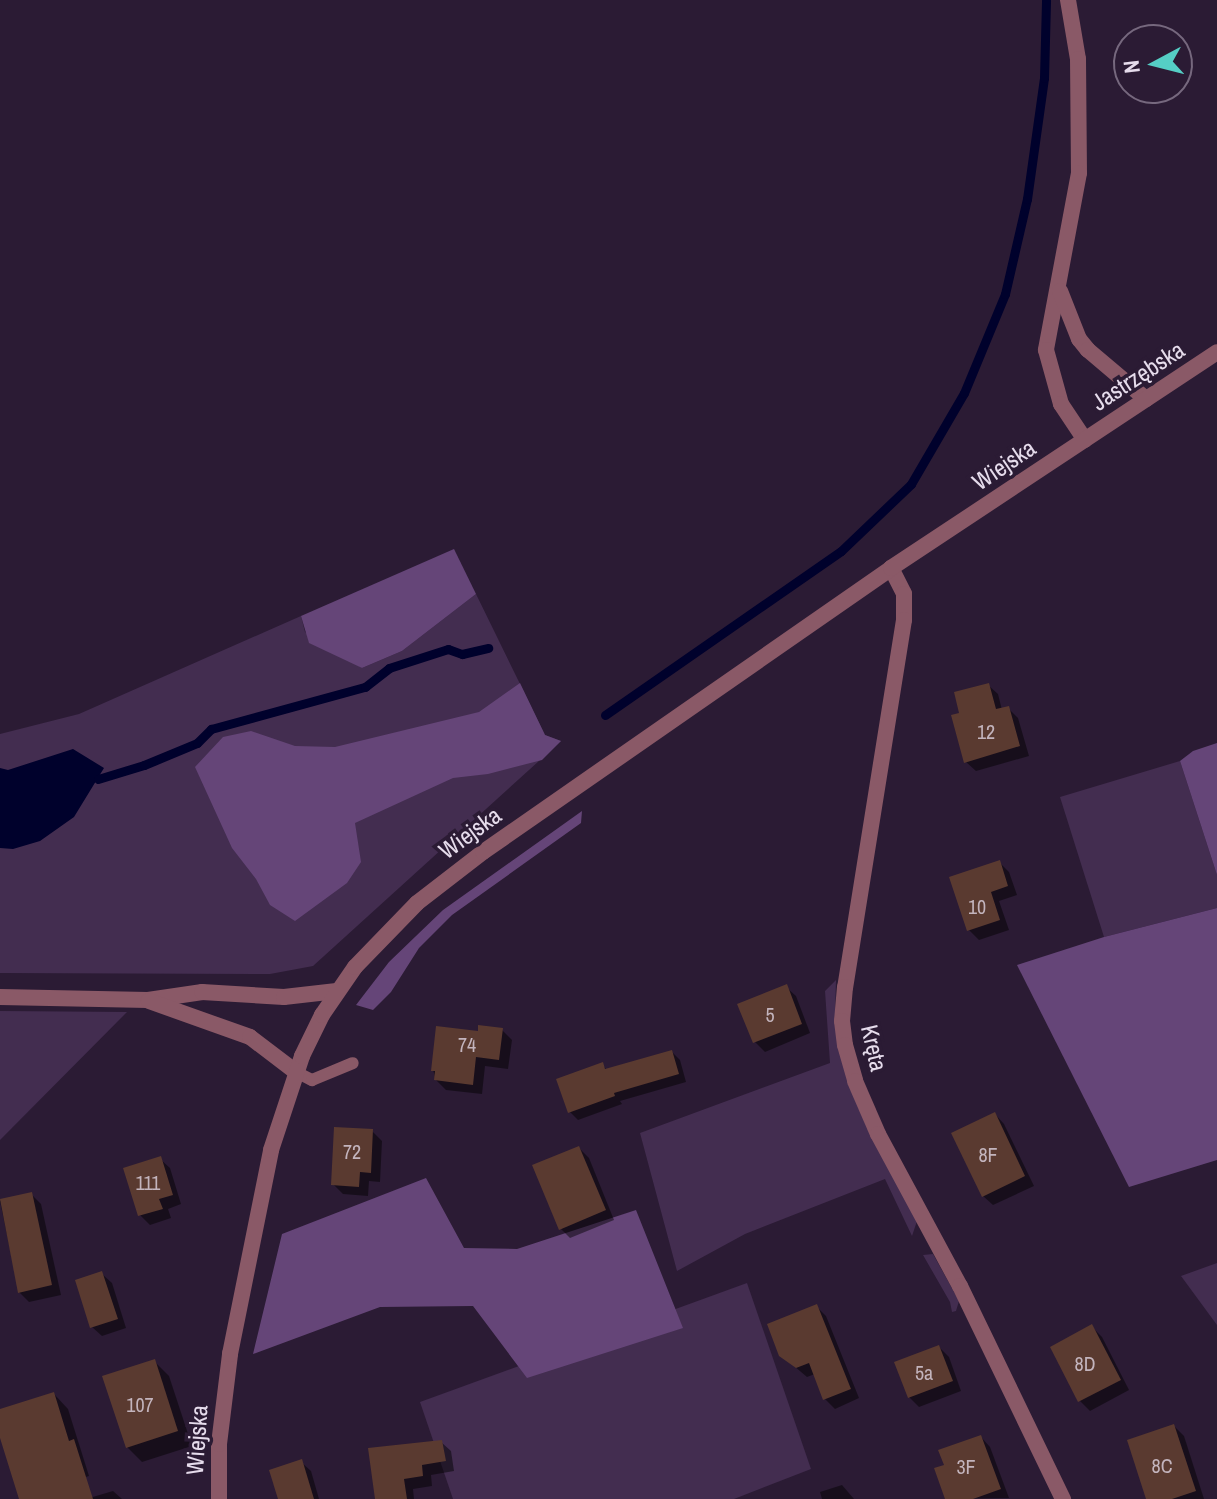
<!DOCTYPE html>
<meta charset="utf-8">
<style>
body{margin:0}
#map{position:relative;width:1217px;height:1499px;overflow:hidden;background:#2b1b34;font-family:"Archivo Narrow",sans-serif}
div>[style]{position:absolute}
.green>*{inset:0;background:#432d50}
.forest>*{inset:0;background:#654578}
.water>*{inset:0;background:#00012c}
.shadow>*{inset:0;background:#0007}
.stream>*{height:9px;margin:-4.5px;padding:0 4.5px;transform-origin:4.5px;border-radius:4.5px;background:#00012c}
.building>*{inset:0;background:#5a3a30}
.service>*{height:12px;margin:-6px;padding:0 6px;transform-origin:6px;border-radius:6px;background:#8a5967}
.minor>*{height:16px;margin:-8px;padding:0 8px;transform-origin:8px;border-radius:8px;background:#8a5967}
.tertiary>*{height:16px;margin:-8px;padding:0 8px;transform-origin:8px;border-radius:8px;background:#8a5967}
span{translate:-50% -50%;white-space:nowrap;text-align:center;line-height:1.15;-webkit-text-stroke:7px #2b1b34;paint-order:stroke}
.number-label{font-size:20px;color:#c3b4bd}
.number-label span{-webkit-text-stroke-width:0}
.street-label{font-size:24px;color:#e6dcec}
.north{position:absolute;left:1113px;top:24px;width:80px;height:80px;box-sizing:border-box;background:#2b1b34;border:2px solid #76687e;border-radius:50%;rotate:263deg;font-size:22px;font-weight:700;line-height:32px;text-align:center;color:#e6dcec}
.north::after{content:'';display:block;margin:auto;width:28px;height:36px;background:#55cec5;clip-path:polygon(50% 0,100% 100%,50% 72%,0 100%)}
</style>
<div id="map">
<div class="green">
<i style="clip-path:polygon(476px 594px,545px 735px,561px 741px,313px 966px,270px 974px,0 973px,0 734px,79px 714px,301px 616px,305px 632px,362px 668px,402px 651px)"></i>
<i style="clip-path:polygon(1180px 761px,1217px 875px,1217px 908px,1104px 937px,1060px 797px)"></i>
<i style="clip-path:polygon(836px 980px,835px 1016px,851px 1090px,917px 1221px,912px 1236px,885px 1179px,745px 1234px,677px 1271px,640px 1133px,830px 1063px,825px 991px)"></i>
<i style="clip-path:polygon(0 1011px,127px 1012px,0 1140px)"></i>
<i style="clip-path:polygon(933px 1254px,959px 1301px,956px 1311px,952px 1312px,950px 1302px,923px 1255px)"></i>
<i style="clip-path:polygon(1217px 1263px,1217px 1325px,1181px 1276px)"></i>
<i style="clip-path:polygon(747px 1283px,811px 1469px,734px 1499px,453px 1499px,420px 1402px)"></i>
</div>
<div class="forest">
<i style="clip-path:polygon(454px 549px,476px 594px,402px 651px,362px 668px,309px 643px,301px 616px)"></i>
<i style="clip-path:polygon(520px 683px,545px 735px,561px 741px,542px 760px,488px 774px,453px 778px,355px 823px,361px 862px,347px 883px,295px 921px,270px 905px,256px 879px,232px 848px,195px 767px,223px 737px,251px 731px,295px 746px,335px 747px,479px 712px)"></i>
<i style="clip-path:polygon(1217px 743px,1217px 875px,1180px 761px,1193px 751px)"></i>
<i style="clip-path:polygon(582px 811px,581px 823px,452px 915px,419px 948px,391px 992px,373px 1010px,356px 1005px,389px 962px,443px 910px)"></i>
<i style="clip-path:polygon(1217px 908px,1217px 1160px,1129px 1187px,1017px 965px,1104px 937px)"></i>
<i style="clip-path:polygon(426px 1178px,464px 1248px,517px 1249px,636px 1210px,683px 1328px,527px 1378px,473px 1306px,380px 1307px,253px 1354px,282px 1234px)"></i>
</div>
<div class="water">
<i style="clip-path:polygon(73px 749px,104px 768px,74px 817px,40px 841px,13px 849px,0 848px,0 768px,8px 770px)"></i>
</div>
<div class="shadow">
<i style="clip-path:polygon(988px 685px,998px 694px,1002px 710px,1008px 708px,1018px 718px,1029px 756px,976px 771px,966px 762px,962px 714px)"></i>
<i style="clip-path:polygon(999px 862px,1009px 872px,1017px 895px,999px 901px,1009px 930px,979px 940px,969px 930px)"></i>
<i style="clip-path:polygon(786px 987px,796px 996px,810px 1033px,765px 1052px,755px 1042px)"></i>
<i style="clip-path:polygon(502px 1030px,512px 1040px,508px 1069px,485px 1066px,482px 1094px,446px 1090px,436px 1080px,433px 1070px,480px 1033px)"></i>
<i style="clip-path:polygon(672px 1052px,680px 1060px,686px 1082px,620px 1101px,622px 1104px,578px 1120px,570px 1112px,602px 1065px,608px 1071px)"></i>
<i style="clip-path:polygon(995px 1114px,1004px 1124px,1034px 1186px,993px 1205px,983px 1196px)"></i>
<i style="clip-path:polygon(372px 1131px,382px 1141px,380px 1182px,369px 1181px,368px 1196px,343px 1194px,333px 1184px)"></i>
<i style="clip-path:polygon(579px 1148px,589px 1158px,614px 1220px,570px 1238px,561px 1229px)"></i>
<i style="clip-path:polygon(160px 1159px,170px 1168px,181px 1204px,168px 1209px,171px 1218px,150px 1225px,140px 1215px)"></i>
<i style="clip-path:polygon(31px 1194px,41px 1204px,61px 1295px,29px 1302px,19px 1292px,0 1201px)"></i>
<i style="clip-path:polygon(102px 1274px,112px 1283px,126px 1328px,102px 1336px,92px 1327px)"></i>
<i style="clip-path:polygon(816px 1306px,826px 1316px,859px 1398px,835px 1409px,825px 1399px,815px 1374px,807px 1377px,781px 1355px)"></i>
<i style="clip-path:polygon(1092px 1327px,1102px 1337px,1129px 1390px,1090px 1411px,1080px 1401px,1052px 1348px)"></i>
<i style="clip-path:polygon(939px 1347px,949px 1357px,961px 1391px,919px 1407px,909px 1397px)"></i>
<i style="clip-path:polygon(154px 1361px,169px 1376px,192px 1446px,142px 1462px,127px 1447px)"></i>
<i style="clip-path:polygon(54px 1394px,68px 1409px,89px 1476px,30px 1494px,0 1432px,0 1411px)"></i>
<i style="clip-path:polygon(1174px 1426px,1184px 1436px,1204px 1499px,1149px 1499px)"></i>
<i style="clip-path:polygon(981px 1437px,990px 1447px,1009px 1498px,947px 1499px,946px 1466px)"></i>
<i style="clip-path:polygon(441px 1442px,451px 1451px,454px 1471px,431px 1475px,432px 1486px,413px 1489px,414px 1499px,377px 1499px)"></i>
<i style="clip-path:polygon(301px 1462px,311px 1471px,319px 1499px,280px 1499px)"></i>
<i style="clip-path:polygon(842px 1485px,854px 1499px,822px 1499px,820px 1492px)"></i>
<i style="clip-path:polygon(113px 1491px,122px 1499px,86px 1499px)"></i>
</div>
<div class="stream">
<i style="left:605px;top:715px;width:287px;rotate:-34.8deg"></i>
<i style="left:841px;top:551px;width:97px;rotate:-43.7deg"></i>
<i style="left:911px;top:484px;width:105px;rotate:-59.8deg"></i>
<i style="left:964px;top:393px;width:107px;rotate:-67.5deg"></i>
<i style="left:1005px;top:294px;width:98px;rotate:-77deg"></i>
<i style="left:1027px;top:199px;width:122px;rotate:-82deg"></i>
<i style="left:1044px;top:78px;width:78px;rotate:-88.5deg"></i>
<i style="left:98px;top:779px;width:48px;rotate:-16.9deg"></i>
<i style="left:144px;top:765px;width:57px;rotate:-22.5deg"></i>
<i style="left:197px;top:743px;width:20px;rotate:-45deg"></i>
<i style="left:211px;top:729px;width:160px;rotate:-15.3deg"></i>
<i style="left:365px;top:687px;width:31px;rotate:-38deg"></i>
<i style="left:389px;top:668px;width:62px;rotate:-17.9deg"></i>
<i style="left:448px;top:649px;width:15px;rotate:20deg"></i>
<i style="left:462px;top:654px;width:27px;rotate:-13deg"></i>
</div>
<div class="building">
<i style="clip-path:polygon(989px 683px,996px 709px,1009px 706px,1020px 746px,964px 763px,951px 715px,959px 713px,954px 692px)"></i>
<i style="clip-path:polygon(1000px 860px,1008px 886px,991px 892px,1000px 920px,967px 931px,949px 877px)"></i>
<i style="clip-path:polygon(787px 984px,802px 1024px,753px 1043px,737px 1004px)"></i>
<i style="clip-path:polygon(478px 1025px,503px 1028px,499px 1060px,476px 1057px,473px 1085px,434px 1080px,435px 1071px,431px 1071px,436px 1026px,478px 1031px)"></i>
<i style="clip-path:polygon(672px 1050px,679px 1074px,614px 1093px,615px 1096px,568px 1113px,556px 1079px,603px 1062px,605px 1069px)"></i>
<i style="clip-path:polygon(995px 1112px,1025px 1176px,982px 1197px,951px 1133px)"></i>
<i style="clip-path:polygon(334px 1127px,373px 1129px,371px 1173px,360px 1172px,359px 1187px,331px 1185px)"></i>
<i style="clip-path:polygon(579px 1146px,606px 1210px,559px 1230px,532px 1165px)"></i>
<i style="clip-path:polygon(161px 1156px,173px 1195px,159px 1199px,163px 1209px,138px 1216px,123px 1168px)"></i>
<i style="clip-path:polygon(32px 1192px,52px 1285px,18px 1293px,0 1199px)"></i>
<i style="clip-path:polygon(102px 1271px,118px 1319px,90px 1328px,75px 1280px)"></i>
<i style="clip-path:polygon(817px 1304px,851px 1389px,823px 1400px,809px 1363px,796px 1368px,779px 1356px,767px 1324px)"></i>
<i style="clip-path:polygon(1092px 1324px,1121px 1380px,1078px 1402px,1050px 1347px)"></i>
<i style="clip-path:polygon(939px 1345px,953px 1381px,908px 1398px,894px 1362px)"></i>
<i style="clip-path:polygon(155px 1359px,178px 1431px,126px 1448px,102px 1376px)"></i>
<i style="clip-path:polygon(54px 1392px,69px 1441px,74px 1439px,93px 1499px,19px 1499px,0 1438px,0 1409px)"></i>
<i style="clip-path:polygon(1174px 1424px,1196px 1491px,1172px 1499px,1146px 1499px,1127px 1440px)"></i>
<i style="clip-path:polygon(981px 1435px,1001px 1489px,973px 1499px,945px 1499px,934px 1468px,944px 1465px,938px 1450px)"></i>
<i style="clip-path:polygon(442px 1440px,446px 1461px,422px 1465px,423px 1476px,404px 1479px,407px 1499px,375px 1499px,368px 1448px)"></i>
<i style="clip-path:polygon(302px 1459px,314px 1499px,278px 1499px,269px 1470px)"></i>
</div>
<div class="service">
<i style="left:296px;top:1072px;width:18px;rotate:27deg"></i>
<i style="left:312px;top:1080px;width:44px;rotate:-22.5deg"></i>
</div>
<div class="minor">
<i style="left:891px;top:568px;width:29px;rotate:63deg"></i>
<i style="left:904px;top:594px;width:26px;rotate:90deg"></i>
<i style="left:904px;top:620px;width:372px;rotate:99.1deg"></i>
<i style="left:845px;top:987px;width:34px;rotate:95deg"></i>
<i style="left:842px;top:1021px;width:24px;rotate:83deg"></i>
<i style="left:845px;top:1045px;width:37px;rotate:74deg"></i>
<i style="left:855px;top:1081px;width:58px;rotate:66.5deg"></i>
<i style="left:878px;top:1134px;width:173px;rotate:61.7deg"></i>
<i style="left:960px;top:1286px;width:237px;rotate:64.2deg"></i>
</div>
<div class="tertiary">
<i style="left:1068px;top:0;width:60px;rotate:80.4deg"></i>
<i style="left:1078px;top:59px;width:114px;rotate:89.5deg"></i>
<i style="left:1079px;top:173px;width:180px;rotate:100.6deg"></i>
<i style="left:1046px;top:350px;width:56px;rotate:74.5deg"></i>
<i style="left:1061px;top:404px;width:43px;rotate:56.3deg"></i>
<i style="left:1060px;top:291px;width:52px;rotate:68.4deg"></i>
<i style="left:1079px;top:339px;width:14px;rotate:51deg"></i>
<i style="left:1088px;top:350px;width:76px;rotate:40.2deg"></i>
<i style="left:0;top:997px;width:148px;rotate:1.2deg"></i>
<i style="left:148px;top:1000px;width:55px;rotate:-8.4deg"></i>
<i style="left:202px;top:992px;width:82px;rotate:3.5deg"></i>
<i style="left:284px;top:997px;width:53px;rotate:-6.5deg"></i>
<i style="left:149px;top:1001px;width:107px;rotate:19.6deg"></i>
<i style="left:250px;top:1037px;width:58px;rotate:37.3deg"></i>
<i style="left:219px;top:1499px;width:55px;rotate:-90deg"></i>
<i style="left:219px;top:1444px;width:91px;rotate:-83deg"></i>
<i style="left:230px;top:1354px;width:208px;rotate:-78.6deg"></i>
<i style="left:271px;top:1150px;width:99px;rotate:-71.7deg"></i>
<i style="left:302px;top:1056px;width:46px;rotate:-64deg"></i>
<i style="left:322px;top:1015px;width:58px;rotate:-55.5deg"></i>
<i style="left:355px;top:967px;width:89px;rotate:-45.9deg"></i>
<i style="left:417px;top:903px;width:83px;rotate:-37.7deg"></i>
<i style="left:483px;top:852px;width:497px;rotate:-34.8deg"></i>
<i style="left:891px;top:568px;width:391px;rotate:-33.5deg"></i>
</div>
<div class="number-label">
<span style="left:986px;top:731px">12</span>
<span style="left:977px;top:906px">10</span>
<span style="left:770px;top:1014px">5</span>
<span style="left:467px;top:1044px">74</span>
<span style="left:352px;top:1151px">72</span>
<span style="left:988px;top:1154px">8F</span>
<span style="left:148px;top:1182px">111</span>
<span style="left:1085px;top:1363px">8D</span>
<span style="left:924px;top:1372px">5a</span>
<span style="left:140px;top:1404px">107</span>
<span style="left:1162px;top:1465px">8C</span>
<span style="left:966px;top:1466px">3F</span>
</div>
<div class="street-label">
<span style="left:1138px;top:376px;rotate:-33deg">Jastrzębska</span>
<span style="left:1004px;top:465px;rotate:-34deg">Wiejska</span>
<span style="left:470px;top:833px;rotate:-36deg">Wiejska</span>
<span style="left:874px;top:1048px;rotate:77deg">Kręta</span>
<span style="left:197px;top:1440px;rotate:-86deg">Wiejska</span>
</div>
<div class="north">N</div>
</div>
